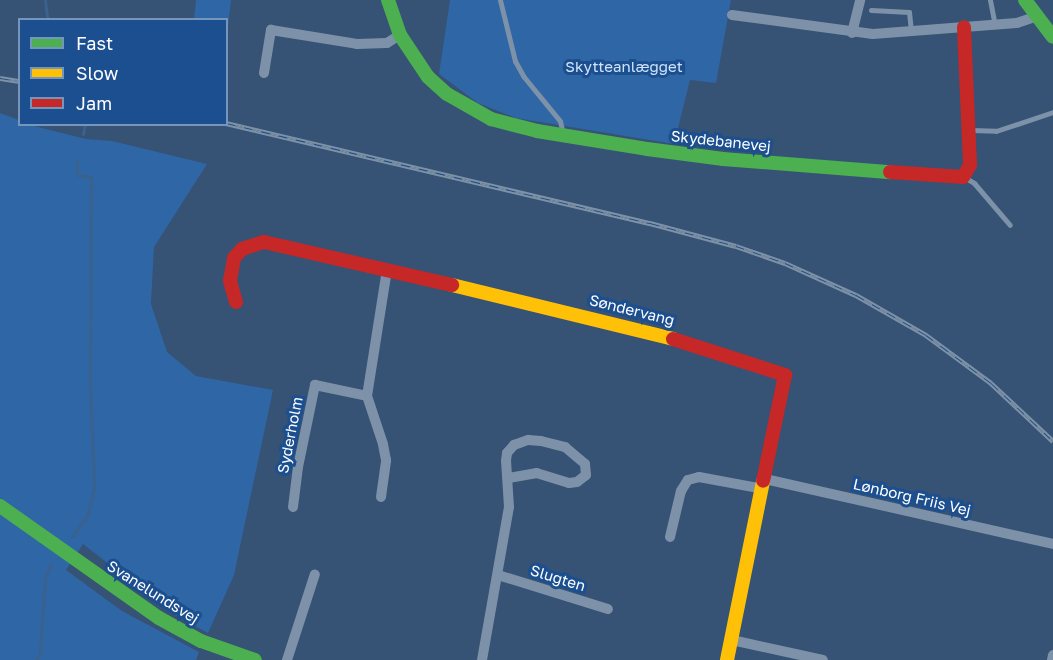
<!DOCTYPE html>
<meta charset="utf-8">
<style>
body{margin:0}
#map{position:relative;width:1053px;height:660px;overflow:hidden;background:#365274;font-family:"Golos Text",sans-serif}
div>[style]{position:absolute}
.green>*{inset:0;background:#2f66a5}
.stream>*{height:3px;margin:-1.5px;padding:0 1.5px;transform-origin:1.5px;border-radius:1.5px;background:#3b618d}
.lane>*{height:5px;margin:-2.5px;padding:0 2.5px;transform-origin:2.5px;border-radius:2.5px;background:#7d92a8}
.street>*{height:10px;margin:-5px;padding:0 5px;transform-origin:5px;border-radius:5px;background:#7d92a8}
.fast>*{height:14px;margin:-7px;padding:0 7px;transform-origin:7px;border-radius:7px;background:#4caf50}
.slow>*{height:14px;margin:-7px;padding:0 7px;transform-origin:7px;border-radius:7px;background:#ffc107}
.jam>*{height:14px;margin:-7px;padding:0 7px;transform-origin:7px;border-radius:7px;background:#c62828}
.rail>*{height:5px;margin-top:-2.5px;transform-origin:0;background:repeating-linear-gradient(90deg,#1b4f8f 0 9px,#7e92a7 0 18px);box-sizing:border-box;border-block:2px solid #7e92a7}
span{translate:-50% -50%;white-space:nowrap;text-align:center;line-height:1.15;-webkit-text-stroke:6px #1b4f8f;paint-order:stroke}
.park-label{font-size:15px;color:#cfe3fa}
.street-label{font-size:15px;color:#fff}
.legend{position:absolute;left:18px;top:18px;width:210px;height:108px;box-sizing:border-box;background:#1b4f8f;border:2px solid #7695bc;margin:0;padding:8px 10px;list-style:none;font-size:18px;color:#fff}
.legend li{display:flex;align-items:center;gap:12px;height:30px}
.legend b{width:30px;border:2px solid #7695bc}
</style>
<div id="map">
<div class="green">
<i style="clip-path:polygon(196px 0,231px 0,227px 36px,226px 20px,194px 19px)"></i>
<i style="clip-path:polygon(450px 0,731px 0,716px 83px,690px 80px,674px 144px,516px 118px,478px 103px,439px 74px)"></i>
<i style="clip-path:polygon(0 113px,19px 120px,20px 124px,30px 125px,86px 139px,112px 141px,207px 164px,154px 247px,151px 304px,167px 352px,196px 376px,273px 390px,234px 575px,208px 633px,173px 614px,83px 544px,66px 570px,122px 611px,199px 652px,196px 660px,0 660px)"></i>
</div>
<div class="stream">
<i style="left:45px;top:0;width:17px;rotate:83deg"></i>
<i style="left:47px;top:17px;width:5px;rotate:37deg"></i>
<i style="left:83px;top:134px;width:10px;rotate:-79deg"></i>
<i style="left:73px;top:536px;width:27px;rotate:-56deg"></i>
<i style="left:88px;top:514px;width:27px;rotate:-77deg"></i>
<i style="left:94px;top:488px;width:103px;rotate:-92.2deg"></i>
<i style="left:90px;top:385px;width:208px;rotate:-89.7deg"></i>
<i style="left:91px;top:177px;width:14px;rotate:-172deg"></i>
<i style="left:77px;top:175px;width:14px;rotate:-90deg"></i>
<i style="left:36px;top:660px;width:8px;rotate:-60deg"></i>
<i style="left:40px;top:653px;width:75px;rotate:-86.2deg"></i>
<i style="left:45px;top:578px;width:15px;rotate:-67deg"></i>
</div>
<div class="lane">
<i style="left:500px;top:0;width:63px;rotate:76.2deg"></i>
<i style="left:515px;top:61px;width:18px;rotate:61deg"></i>
<i style="left:524px;top:77px;width:57px;rotate:50.7deg"></i>
<i style="left:560px;top:121px;width:13px;rotate:77deg"></i>
<i style="left:990px;top:0;width:25px;rotate:79deg"></i>
<i style="left:871px;top:10px;width:38px;rotate:3deg"></i>
<i style="left:909px;top:12px;width:19px;rotate:84deg"></i>
<i style="left:971px;top:130px;width:25px;rotate:2deg"></i>
<i style="left:996px;top:131px;width:60px;rotate:-18.4deg"></i>
<i style="left:964px;top:177px;width:12px;rotate:31deg"></i>
<i style="left:974px;top:183px;width:55px;rotate:49.4deg"></i>
</div>
<div class="street">
<i style="left:732px;top:15px;width:142px;rotate:7.7deg"></i>
<i style="left:873px;top:34px;width:144px;rotate:-4.4deg"></i>
<i style="left:1017px;top:23px;width:21px;rotate:-19deg"></i>
<i style="left:852px;top:33px;width:34px;rotate:-76deg"></i>
<i style="left:264px;top:73px;width:44px;rotate:-80.8deg"></i>
<i style="left:271px;top:30px;width:87px;rotate:9.2deg"></i>
<i style="left:357px;top:44px;width:30px;rotate:-2deg"></i>
<i style="left:387px;top:43px;width:15px;rotate:-32deg"></i>
<i style="left:765px;top:479px;width:295px;rotate:12.7deg"></i>
<i style="left:381px;top:497px;width:37px;rotate:-82deg"></i>
<i style="left:386px;top:460px;width:16px;rotate:-101deg"></i>
<i style="left:383px;top:444px;width:51px;rotate:-108.4deg"></i>
<i style="left:367px;top:396px;width:128px;rotate:-81deg"></i>
<i style="left:293px;top:507px;width:40px;rotate:-82.9deg"></i>
<i style="left:298px;top:467px;width:84px;rotate:-78.3deg"></i>
<i style="left:315px;top:385px;width:53px;rotate:11.9deg"></i>
<i style="left:670px;top:537px;width:47px;rotate:-76.6deg"></i>
<i style="left:681px;top:491px;width:13px;rotate:-58deg"></i>
<i style="left:688px;top:480px;width:11px;rotate:-15deg"></i>
<i style="left:699px;top:477px;width:65px;rotate:10.6deg"></i>
<i style="left:498px;top:575px;width:115px;rotate:17.2deg"></i>
<i style="left:732px;top:640px;width:93px;rotate:12.4deg"></i>
<i style="left:287px;top:660px;width:90px;rotate:-72deg"></i>
<i style="left:482px;top:660px;width:155px;rotate:-80deg"></i>
<i style="left:509px;top:507px;width:46px;rotate:-93.7deg"></i>
<i style="left:506px;top:461px;width:8px;rotate:-83deg"></i>
<i style="left:507px;top:453px;width:11px;rotate:-49deg"></i>
<i style="left:514px;top:445px;width:15px;rotate:-20deg"></i>
<i style="left:528px;top:440px;width:13px;rotate:4deg"></i>
<i style="left:541px;top:441px;width:25px;rotate:14deg"></i>
<i style="left:565px;top:447px;width:26px;rotate:40deg"></i>
<i style="left:585px;top:464px;width:11px;rotate:85deg"></i>
<i style="left:586px;top:475px;width:11px;rotate:142deg"></i>
<i style="left:577px;top:482px;width:8px;rotate:173deg"></i>
<i style="left:569px;top:483px;width:34px;rotate:-163deg"></i>
<i style="left:537px;top:473px;width:29px;rotate:170deg"></i>
<i style="left:1052px;top:660px;width:5px;rotate:-79deg"></i>
</div>
<div class="fast">
<i style="left:388px;top:0;width:37px;rotate:71deg"></i>
<i style="left:400px;top:35px;width:50px;rotate:56.3deg"></i>
<i style="left:428px;top:77px;width:25px;rotate:42deg"></i>
<i style="left:447px;top:94px;width:51px;rotate:29.6deg"></i>
<i style="left:491px;top:119px;width:48px;rotate:14.6deg"></i>
<i style="left:537px;top:131px;width:111px;rotate:9.3deg"></i>
<i style="left:647px;top:149px;width:77px;rotate:7.5deg"></i>
<i style="left:723px;top:159px;width:168px;rotate:4.5deg"></i>
<i style="left:1025px;top:0;width:46px;rotate:52.9deg"></i>
<i style="left:0;top:506px;width:194px;rotate:35.2deg"></i>
<i style="left:159px;top:618px;width:48px;rotate:28.7deg"></i>
<i style="left:201px;top:641px;width:57px;rotate:19.4deg"></i>
</div>
<div class="slow">
<i style="left:452px;top:285px;width:228px;rotate:13.7deg"></i>
<i style="left:727px;top:660px;width:183px;rotate:-78.6deg"></i>
</div>
<div class="jam">
<i style="left:890px;top:172px;width:73px;rotate:3.9deg"></i>
<i style="left:963px;top:177px;width:14px;rotate:-60deg"></i>
<i style="left:970px;top:165px;width:138px;rotate:-92.5deg"></i>
<i style="left:236px;top:302px;width:22px;rotate:-106deg"></i>
<i style="left:230px;top:281px;width:23px;rotate:-80deg"></i>
<i style="left:234px;top:258px;width:12px;rotate:-48deg"></i>
<i style="left:242px;top:249px;width:23px;rotate:-18deg"></i>
<i style="left:264px;top:242px;width:193px;rotate:12.9deg"></i>
<i style="left:673px;top:339px;width:118px;rotate:17.8deg"></i>
<i style="left:785px;top:375px;width:108px;rotate:101.7deg"></i>
</div>
<div class="rail">
<i style="left:0;top:78px;width:20px;rotate:9deg"></i>
<i style="left:226px;top:123px;width:436px;rotate:13.3deg"></i>
<i style="left:650px;top:223px;width:89px;rotate:15deg"></i>
<i style="left:736px;top:246px;width:52px;rotate:19.1deg"></i>
<i style="left:785px;top:263px;width:78px;rotate:24.3deg"></i>
<i style="left:856px;top:295px;width:81px;rotate:29.7deg"></i>
<i style="left:926px;top:335px;width:81px;rotate:36.4deg"></i>
<i style="left:991px;top:383px;width:85px;rotate:43.1deg"></i>
</div>
<div class="park-label">
<span style="left:624px;top:67px">Skytteanlægget</span>
</div>
<div class="street-label">
<span style="left:721px;top:141px;rotate:6deg">Skydebanevej</span>
<span style="left:632px;top:310px;rotate:14deg">Søndervang</span>
<span style="left:290px;top:435px;rotate:-79deg">Syderholm</span>
<span style="left:912px;top:497px;rotate:13deg">Lønborg Friis Vej</span>
<span style="left:558px;top:578px;rotate:17deg">Slugten</span>
<span style="left:153px;top:592px;rotate:32deg">Svanelundsvej</span>
</div>
<ul class="legend">
<li><b style="height:8px;background:#4caf50"></b>Fast</li>
<li><b style="height:8px;background:#ffc107"></b>Slow</li>
<li><b style="height:8px;background:#c62828"></b>Jam</li>
</ul>
</div>
